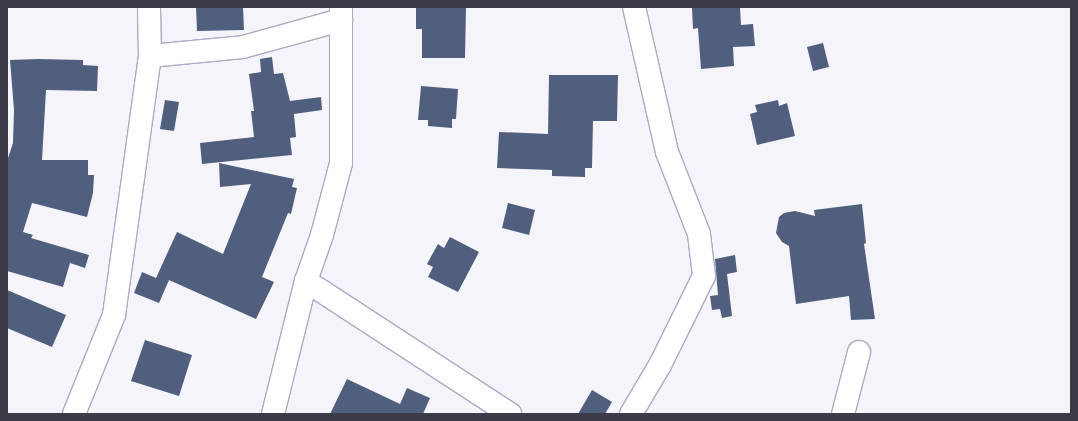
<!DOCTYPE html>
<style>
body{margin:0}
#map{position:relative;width:1078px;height:421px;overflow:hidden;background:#f5f4fa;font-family:"Work Sans",sans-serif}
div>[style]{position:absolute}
.building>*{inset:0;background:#4f5f7d}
.roads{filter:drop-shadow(1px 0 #aca9c5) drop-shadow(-1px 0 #aca9c5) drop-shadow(0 1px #aca9c5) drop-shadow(0 -1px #aca9c5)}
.minor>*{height:22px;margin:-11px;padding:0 11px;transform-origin:11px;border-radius:11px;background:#fff}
span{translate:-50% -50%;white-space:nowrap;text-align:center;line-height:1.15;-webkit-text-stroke:4px #fff;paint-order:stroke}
.frame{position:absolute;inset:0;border:8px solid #3d3b47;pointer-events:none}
</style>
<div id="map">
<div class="building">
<i style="clip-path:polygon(196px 7px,243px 7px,244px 30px,197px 31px)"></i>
<i style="clip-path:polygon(416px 7px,466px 7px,465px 58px,422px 58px,422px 29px,416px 29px)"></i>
<i style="clip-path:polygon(740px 7px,741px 25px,753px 24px,755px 46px,733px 47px,734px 66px,701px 69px,698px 28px,693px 29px,692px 8px)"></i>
<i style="clip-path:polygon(823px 43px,829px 67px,813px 71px,807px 47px)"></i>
<i style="clip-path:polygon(272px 57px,274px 74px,283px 73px,290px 101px,321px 97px,322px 110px,294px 114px,296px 137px,290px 138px,292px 155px,202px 164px,200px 143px,254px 137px,251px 111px,254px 111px,249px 74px,261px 72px,260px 59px)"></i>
<i style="clip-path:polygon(38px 59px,83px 60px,83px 65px,98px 66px,97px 91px,46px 90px,42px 160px,88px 160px,88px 175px,94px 175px,93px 193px,87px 217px,32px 203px,23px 232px,33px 235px,31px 238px,89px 255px,85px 268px,70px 263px,63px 287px,7px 271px,7px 161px,13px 143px,14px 110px,10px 60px)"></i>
<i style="clip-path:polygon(549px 75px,618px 75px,617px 121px,593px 121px,592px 168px,585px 168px,585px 177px,552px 176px,552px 170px,497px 168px,499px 132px,548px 134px)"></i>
<i style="clip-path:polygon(421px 86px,458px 89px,456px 119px,452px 119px,452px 128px,428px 126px,428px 120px,418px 120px)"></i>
<i style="clip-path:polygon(165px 100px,179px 102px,174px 131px,160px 129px)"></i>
<i style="clip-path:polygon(778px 100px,779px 106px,787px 103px,795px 136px,757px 145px,750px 114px,757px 112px,755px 105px)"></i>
<i style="clip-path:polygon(219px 163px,294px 179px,292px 187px,297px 188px,291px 214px,288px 213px,262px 277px,274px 282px,256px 319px,169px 280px,159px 303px,134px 293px,142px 272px,156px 278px,177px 232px,223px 254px,251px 184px,220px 187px)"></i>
<i style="clip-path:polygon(508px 203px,535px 210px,529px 235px,502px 228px)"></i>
<i style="clip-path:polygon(862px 204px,866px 243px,864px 244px,875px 319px,851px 320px,849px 296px,796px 304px,789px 246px,782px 242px,776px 233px,779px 217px,784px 213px,795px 211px,815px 216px,814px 210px)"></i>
<i style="clip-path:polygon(450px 237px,479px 252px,458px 292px,428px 277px,433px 267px,427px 264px,438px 244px,444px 248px)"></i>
<i style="clip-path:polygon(735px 255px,737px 272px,727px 274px,732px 316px,722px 318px,720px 309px,712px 310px,710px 296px,718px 295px,715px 259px)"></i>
<i style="clip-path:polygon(7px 290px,66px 315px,52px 347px,7px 328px)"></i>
<i style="clip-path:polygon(145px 340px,192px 355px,179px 396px,131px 381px)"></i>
<i style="clip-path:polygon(347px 379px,400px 404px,407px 388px,430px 398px,423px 414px,330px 414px)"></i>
<i style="clip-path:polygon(592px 390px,612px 402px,605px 414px,578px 414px)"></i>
</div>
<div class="roads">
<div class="minor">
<i style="left:150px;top:56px;width:93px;rotate:-5.5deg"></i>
<i style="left:243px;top:47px;width:102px;rotate:-15.4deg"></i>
<i style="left:306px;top:281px;width:244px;rotate:33.1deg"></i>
<i style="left:74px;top:414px;width:107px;rotate:-68deg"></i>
<i style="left:114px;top:315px;width:261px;rotate:-82.1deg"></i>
<i style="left:150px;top:56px;width:49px;rotate:-91.2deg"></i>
<i style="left:273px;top:414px;width:137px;rotate:-76.1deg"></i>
<i style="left:306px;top:281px;width:49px;rotate:-70.8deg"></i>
<i style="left:322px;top:235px;width:74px;rotate:-75.2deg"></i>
<i style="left:341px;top:163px;width:156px;rotate:-90deg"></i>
<i style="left:631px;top:414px;width:57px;rotate:-59.4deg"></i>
<i style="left:660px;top:365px;width:99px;rotate:-63.7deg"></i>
<i style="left:704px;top:276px;width:42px;rotate:-96.8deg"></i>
<i style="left:699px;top:234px;width:88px;rotate:-111.3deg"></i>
<i style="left:667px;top:152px;width:149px;rotate:-102.8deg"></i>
<i style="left:843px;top:414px;width:64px;rotate:-75.5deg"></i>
</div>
</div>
<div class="frame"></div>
</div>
